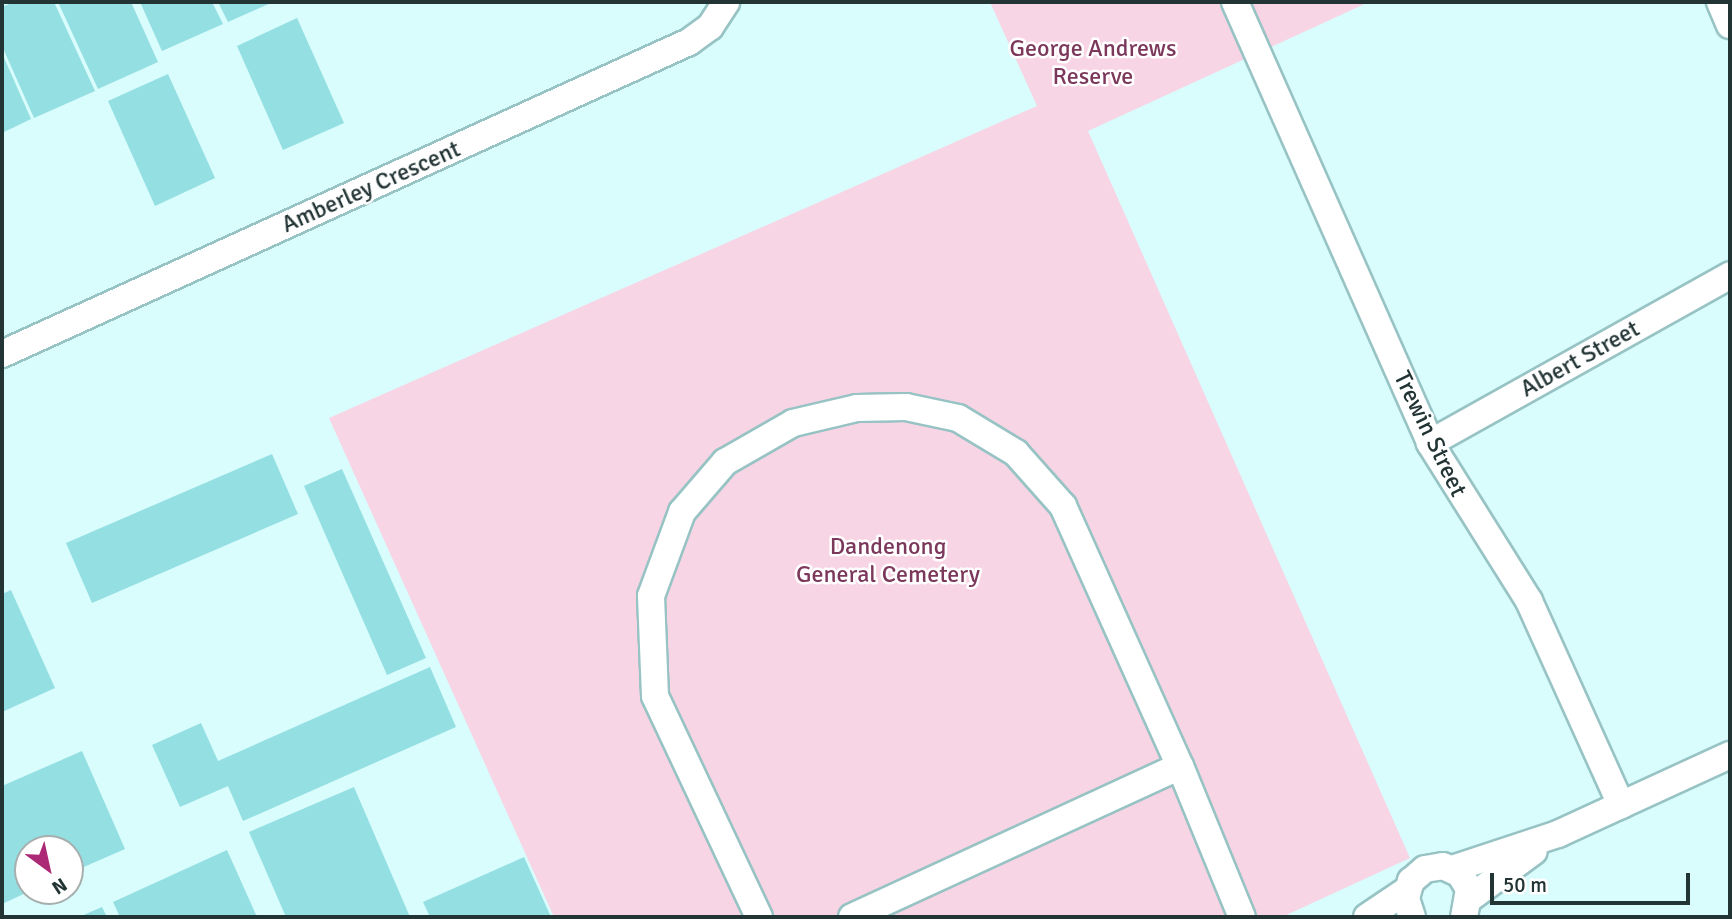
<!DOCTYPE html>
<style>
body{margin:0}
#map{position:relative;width:1732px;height:919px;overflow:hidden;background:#d9fcfd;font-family:Signika,sans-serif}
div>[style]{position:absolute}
.green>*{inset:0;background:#f8d5e4}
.building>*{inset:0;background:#94dfe2}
.roads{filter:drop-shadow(2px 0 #98c3c4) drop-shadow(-2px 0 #98c3c4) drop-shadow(0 2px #98c3c4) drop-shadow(0 -2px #98c3c4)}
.minor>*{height:26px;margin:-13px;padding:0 13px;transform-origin:13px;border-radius:13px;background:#fff}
span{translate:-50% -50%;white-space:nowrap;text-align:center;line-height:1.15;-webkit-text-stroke:5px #fff;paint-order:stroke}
.park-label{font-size:24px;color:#7c385b}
.street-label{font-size:24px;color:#233435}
.frame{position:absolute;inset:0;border:4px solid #233435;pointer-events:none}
.north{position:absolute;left:14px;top:835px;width:70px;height:70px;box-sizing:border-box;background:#fff;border:2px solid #a7aeae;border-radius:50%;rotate:147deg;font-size:19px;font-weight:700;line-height:28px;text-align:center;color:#233435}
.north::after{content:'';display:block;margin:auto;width:24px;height:32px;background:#ac2a75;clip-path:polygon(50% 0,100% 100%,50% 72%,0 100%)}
.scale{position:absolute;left:1490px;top:873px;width:200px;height:32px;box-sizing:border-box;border:4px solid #233435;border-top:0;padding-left:9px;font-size:21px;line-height:24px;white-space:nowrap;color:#233435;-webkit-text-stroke:5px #fff;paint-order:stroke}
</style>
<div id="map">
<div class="green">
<i style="clip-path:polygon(990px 2px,1369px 2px,1088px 131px,1410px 858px,1282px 917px,554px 917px,329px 418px,1037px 106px)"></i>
</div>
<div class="building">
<i style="clip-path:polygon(14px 2px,54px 2px,95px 91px,34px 118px,2px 46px,2px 7px)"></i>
<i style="clip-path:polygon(58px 2px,131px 2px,158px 62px,98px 89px)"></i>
<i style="clip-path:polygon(140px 2px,212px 2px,223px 24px,162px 51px)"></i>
<i style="clip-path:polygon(218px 2px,273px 2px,228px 22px)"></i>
<i style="clip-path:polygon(297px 18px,344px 123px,283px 150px,237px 46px)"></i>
<i style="clip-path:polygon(2px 53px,31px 119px,2px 133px)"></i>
<i style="clip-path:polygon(168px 74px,215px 178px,155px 206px,108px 101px)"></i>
<i style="clip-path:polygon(272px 454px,298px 514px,92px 603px,66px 543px)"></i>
<i style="clip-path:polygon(342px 469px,426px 658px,387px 675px,304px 486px)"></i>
<i style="clip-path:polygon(11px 590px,55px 688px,2px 712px,2px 594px)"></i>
<i style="clip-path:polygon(430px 667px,456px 727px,243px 821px,228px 786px,180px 807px,152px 745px,201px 723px,218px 761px)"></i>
<i style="clip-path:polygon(82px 751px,125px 849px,70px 873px,70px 849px,28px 849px,28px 892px,2px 904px,2px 786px)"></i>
<i style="clip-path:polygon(354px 787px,410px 917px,286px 917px,249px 832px)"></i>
<i style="clip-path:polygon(227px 850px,257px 917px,120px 917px,113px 902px)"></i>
<i style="clip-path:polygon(524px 857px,551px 917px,430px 917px,423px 902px)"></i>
<i style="clip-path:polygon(102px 907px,107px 917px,79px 917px)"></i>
</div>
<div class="roads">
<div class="minor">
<i style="left:1235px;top:2px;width:482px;rotate:66.1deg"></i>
<i style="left:1430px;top:443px;width:186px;rotate:57.9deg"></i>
<i style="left:1529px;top:601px;width:224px;rotate:65.7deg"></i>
<i style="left:1720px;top:2px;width:25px;rotate:67deg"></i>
<i style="left:2px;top:354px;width:755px;rotate:-24.43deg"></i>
<i style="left:689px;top:42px;width:26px;rotate:-36deg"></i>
<i style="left:710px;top:27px;width:30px;rotate:-57deg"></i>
<i style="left:1430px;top:443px;width:344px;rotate:-29.2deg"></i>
<i style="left:1452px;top:869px;width:112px;rotate:-18.3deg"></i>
<i style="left:1558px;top:834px;width:189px;rotate:-24.7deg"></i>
<i style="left:1470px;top:898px;width:79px;rotate:-36.3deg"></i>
<i style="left:759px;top:917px;width:244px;rotate:-115.2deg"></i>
<i style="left:655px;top:696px;width:100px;rotate:-92.3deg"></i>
<i style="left:651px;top:596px;width:90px;rotate:-69.7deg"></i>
<i style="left:682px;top:512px;width:66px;rotate:-49.3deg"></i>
<i style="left:725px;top:462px;width:78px;rotate:-29.8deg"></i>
<i style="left:793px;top:423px;width:66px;rotate:-13.2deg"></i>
<i style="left:857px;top:408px;width:49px;rotate:-1.2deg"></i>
<i style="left:906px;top:407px;width:53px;rotate:11.9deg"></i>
<i style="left:958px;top:418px;width:68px;rotate:31.1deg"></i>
<i style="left:1016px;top:453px;width:71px;rotate:48.4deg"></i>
<i style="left:1063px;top:506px;width:285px;rotate:65.8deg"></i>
<i style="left:1180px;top:766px;width:163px;rotate:67.7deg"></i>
<i style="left:852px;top:917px;width:361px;rotate:-24.7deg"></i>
<i style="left:1367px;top:917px;width:48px;rotate:-34deg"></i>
<i style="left:1412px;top:917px;width:20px;rotate:-108deg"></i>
<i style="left:1406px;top:898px;width:18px;rotate:-74deg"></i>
<i style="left:1411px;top:881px;width:18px;rotate:-41deg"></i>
<i style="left:1425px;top:869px;width:18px;rotate:-9deg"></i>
<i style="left:1443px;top:866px;width:19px;rotate:25deg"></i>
<i style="left:1460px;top:874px;width:17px;rotate:59deg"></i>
<i style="left:1469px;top:889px;width:28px;rotate:100deg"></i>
</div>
</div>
<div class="park-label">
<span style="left:1093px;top:63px">George Andrews<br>Reserve</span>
<span style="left:888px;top:561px">Dandenong<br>General Cemetery</span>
</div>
<div class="street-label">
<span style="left:371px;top:187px;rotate:-24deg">Amberley Crescent</span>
<span style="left:1580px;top:359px;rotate:-29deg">Albert Street</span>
<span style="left:1430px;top:434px;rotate:64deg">Trewin Street</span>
</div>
<div class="frame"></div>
<div class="north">N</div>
<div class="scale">50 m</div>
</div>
